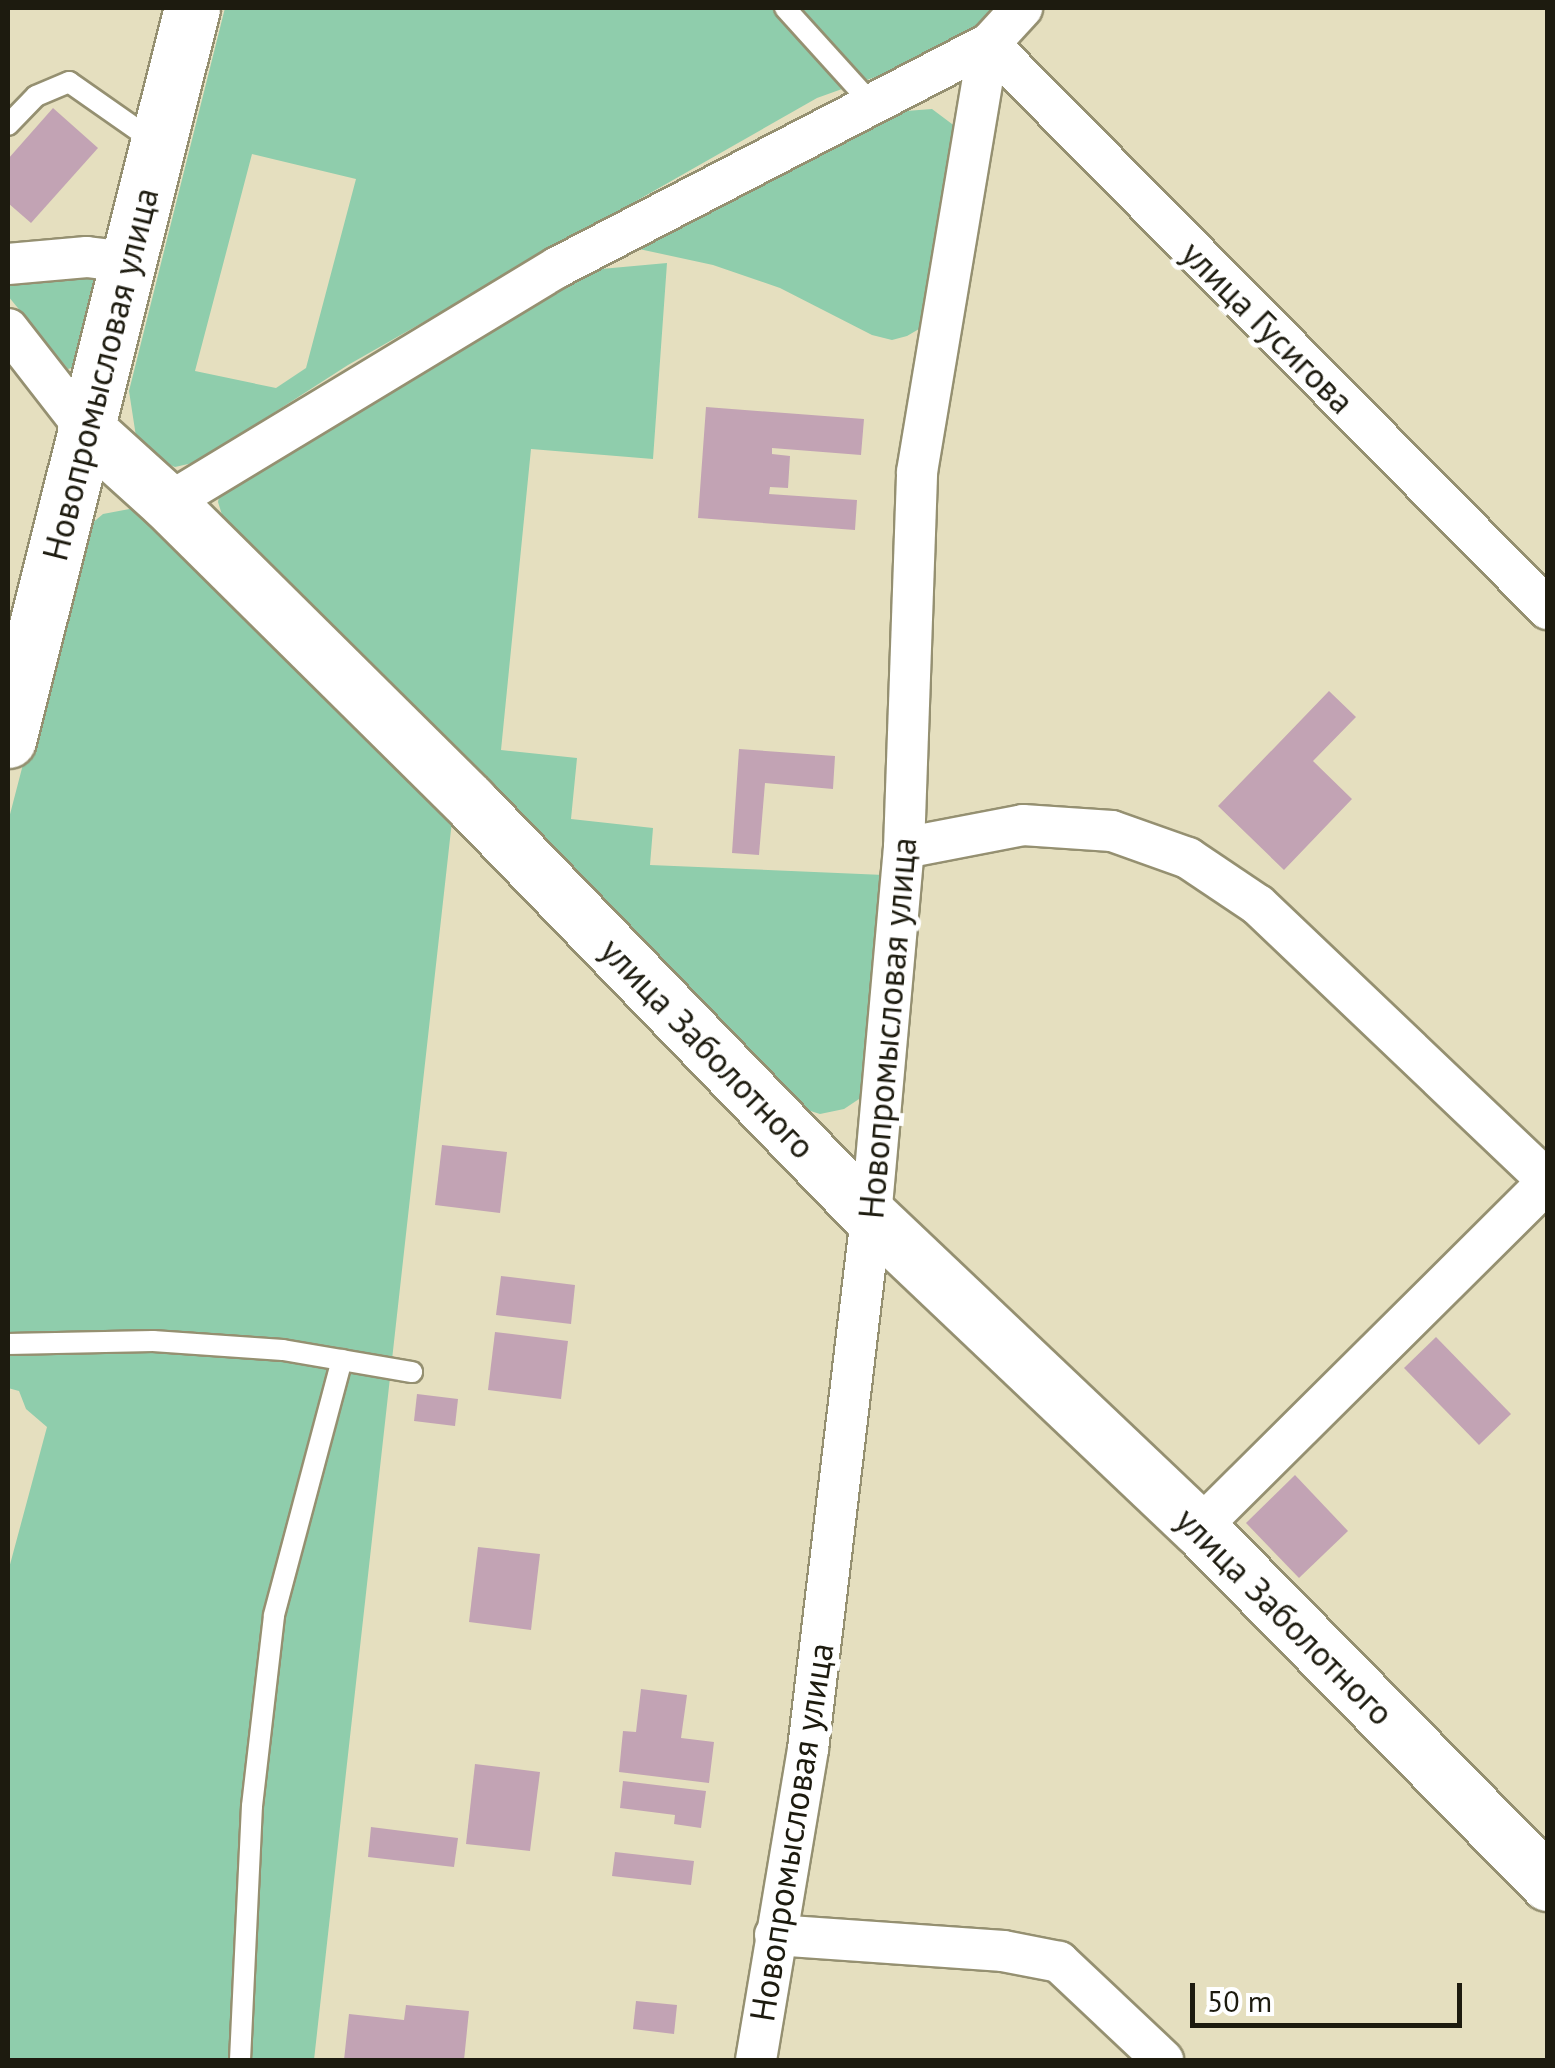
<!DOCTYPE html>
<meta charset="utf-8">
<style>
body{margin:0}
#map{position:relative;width:1555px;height:2068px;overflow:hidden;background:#e5dfbf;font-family:"PT Sans",sans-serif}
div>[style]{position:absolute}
.green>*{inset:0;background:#8fcdac}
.building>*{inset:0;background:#c2a3b4}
.roads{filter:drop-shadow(2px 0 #959071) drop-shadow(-2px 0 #959071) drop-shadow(0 2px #959071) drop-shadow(0 -2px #959071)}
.lane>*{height:20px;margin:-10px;padding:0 10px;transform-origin:10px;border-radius:10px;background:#fff}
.street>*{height:40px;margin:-20px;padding:0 20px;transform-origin:20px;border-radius:20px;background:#fff}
.secondary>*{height:55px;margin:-27.5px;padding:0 27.5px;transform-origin:27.5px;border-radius:27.5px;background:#fff}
span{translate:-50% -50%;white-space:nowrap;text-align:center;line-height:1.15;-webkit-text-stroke:10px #fff;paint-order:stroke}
.street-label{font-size:35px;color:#1d1b0f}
.frame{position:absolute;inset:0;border:10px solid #1d1b0f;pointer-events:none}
.scale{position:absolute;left:1190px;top:1983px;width:272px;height:45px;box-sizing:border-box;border:5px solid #1d1b0f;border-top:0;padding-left:12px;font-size:30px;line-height:35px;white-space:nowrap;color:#1d1b0f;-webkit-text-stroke:8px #fff;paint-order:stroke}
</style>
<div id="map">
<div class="green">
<i style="clip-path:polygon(evenodd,225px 8px,995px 8px,969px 37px,942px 53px,817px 98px,348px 365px,197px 462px,175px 467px,156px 459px,137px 443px,129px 391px,225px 8px,252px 154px,356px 179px,306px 368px,276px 388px,195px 371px,252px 154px)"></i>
<i style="clip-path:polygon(932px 109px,956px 127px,925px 318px,919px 329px,907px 336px,892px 340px,872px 335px,780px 288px,713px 265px,639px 249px,817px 148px,906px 111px)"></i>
<i style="clip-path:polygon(667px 263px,653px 459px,531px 449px,501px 750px,577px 758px,571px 819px,653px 828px,650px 865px,884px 875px,862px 1097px,844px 1109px,820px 1114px,801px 1108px,249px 553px,223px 518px,218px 502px,220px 491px,579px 271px)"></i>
<i style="clip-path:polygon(101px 275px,75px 367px,68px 369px,8px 296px,8px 278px)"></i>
<i style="clip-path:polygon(140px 507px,453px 812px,314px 2060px,8px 2060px,8px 1572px,47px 1427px,26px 1409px,19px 1391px,8px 1388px,8px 822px,80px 545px,90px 525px,103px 514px)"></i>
</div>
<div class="building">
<i style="clip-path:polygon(53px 108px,98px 148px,31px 223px,8px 203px,8px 159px)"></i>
<i style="clip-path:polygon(706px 407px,864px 419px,861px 455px,772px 448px,772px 454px,790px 456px,788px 488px,770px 487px,769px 494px,857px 500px,855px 530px,698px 518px)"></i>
<i style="clip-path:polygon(1329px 691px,1356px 717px,1313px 761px,1352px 799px,1284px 870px,1218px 806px)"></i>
<i style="clip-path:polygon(739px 749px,835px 756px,833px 789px,765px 783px,759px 855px,732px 853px)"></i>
<i style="clip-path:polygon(442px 1145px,507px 1152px,500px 1213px,435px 1205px)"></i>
<i style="clip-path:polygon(501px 1276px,575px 1285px,571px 1324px,496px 1315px)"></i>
<i style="clip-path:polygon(495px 1332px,568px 1341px,561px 1399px,488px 1390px)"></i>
<i style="clip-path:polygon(1436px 1337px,1511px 1414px,1479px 1445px,1404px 1368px)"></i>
<i style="clip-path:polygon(417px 1394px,458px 1399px,455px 1426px,414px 1421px)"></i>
<i style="clip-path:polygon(1295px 1475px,1348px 1531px,1299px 1578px,1246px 1523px)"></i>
<i style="clip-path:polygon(478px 1547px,540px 1554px,531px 1630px,469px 1622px)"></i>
<i style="clip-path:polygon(641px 1689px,687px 1695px,681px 1738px,714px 1742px,709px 1783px,619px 1772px,623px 1731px,636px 1732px)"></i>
<i style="clip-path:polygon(475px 1764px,540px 1772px,530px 1851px,466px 1844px)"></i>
<i style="clip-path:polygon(623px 1781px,706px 1791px,701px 1828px,674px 1824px,675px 1815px,620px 1808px)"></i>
<i style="clip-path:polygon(371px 1827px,458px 1838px,454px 1867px,368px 1857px)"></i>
<i style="clip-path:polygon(615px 1852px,694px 1861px,691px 1885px,612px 1876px)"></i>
<i style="clip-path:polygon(636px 2001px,677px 2005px,674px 2034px,633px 2029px)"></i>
<i style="clip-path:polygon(406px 2005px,469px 2011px,464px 2060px,344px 2060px,349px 2014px,404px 2020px)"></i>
</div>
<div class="roads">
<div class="lane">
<i style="left:785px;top:8px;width:130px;rotate:47.8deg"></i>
<i style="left:8px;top:125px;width:40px;rotate:-46deg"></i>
<i style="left:36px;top:96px;width:36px;rotate:-23deg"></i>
<i style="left:69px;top:82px;width:106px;rotate:35deg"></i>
<i style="left:8px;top:1344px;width:145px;rotate:-1.2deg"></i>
<i style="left:153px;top:1341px;width:130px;rotate:4deg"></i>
<i style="left:283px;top:1350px;width:131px;rotate:9.7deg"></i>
<i style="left:240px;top:2060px;width:254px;rotate:-87.3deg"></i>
<i style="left:252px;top:1806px;width:192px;rotate:-83.4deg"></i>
<i style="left:274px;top:1615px;width:264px;rotate:-75.1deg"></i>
</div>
<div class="street">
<i style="left:8px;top:264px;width:79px;rotate:-5.1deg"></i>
<i style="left:87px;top:257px;width:40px;rotate:7.1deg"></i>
<i style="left:8px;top:329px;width:125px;rotate:52.1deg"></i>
<i style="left:168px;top:503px;width:456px;rotate:-31.2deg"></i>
<i style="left:558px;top:267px;width:485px;rotate:-27.4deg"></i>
<i style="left:989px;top:44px;width:795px;rotate:45.31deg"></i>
<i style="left:904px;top:848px;width:121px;rotate:-10.9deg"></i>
<i style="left:1023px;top:825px;width:89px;rotate:3.9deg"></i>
<i style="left:1112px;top:831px;width:81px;rotate:19.6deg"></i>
<i style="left:1188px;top:858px;width:84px;rotate:33.9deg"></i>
<i style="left:1258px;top:905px;width:400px;rotate:43.6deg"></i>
<i style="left:1199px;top:1528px;width:491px;rotate:-44.8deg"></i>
<i style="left:775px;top:1935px;width:229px;rotate:4deg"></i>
<i style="left:1003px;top:1951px;width:57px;rotate:11.1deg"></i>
<i style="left:1059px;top:1962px;width:143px;rotate:43.3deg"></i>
<i style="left:756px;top:2060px;width:315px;rotate:-80.5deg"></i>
<i style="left:808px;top:1749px;width:536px;rotate:-83.25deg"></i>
<i style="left:871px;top:1217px;width:370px;rotate:-84.9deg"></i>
<i style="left:904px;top:848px;width:376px;rotate:-88deg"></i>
<i style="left:917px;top:472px;width:434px;rotate:-80.5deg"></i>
<i style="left:989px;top:44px;width:49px;rotate:-47.5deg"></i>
</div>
<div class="secondary">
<i style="left:85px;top:428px;width:112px;rotate:42.1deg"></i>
<i style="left:168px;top:503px;width:424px;rotate:44.7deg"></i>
<i style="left:469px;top:801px;width:578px;rotate:45.98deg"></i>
<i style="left:871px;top:1217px;width:452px;rotate:43.5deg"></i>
<i style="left:1199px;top:1528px;width:498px;rotate:45.5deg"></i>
<i style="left:8px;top:740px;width:755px;rotate:-75.89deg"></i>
</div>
</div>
<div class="street-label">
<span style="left:1268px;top:327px;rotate:45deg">улица Гусигова</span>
<span style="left:100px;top:374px;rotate:-76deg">Новопромысловая улица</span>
<span style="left:887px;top:1028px;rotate:-85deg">Новопромысловая улица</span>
<span style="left:708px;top:1048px;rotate:46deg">улица Заболотного</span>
<span style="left:1285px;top:1616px;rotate:45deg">улица Заболотного</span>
<span style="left:791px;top:1832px;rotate:-81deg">Новопромысловая улица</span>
</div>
<div class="frame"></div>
<div class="scale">50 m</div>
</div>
